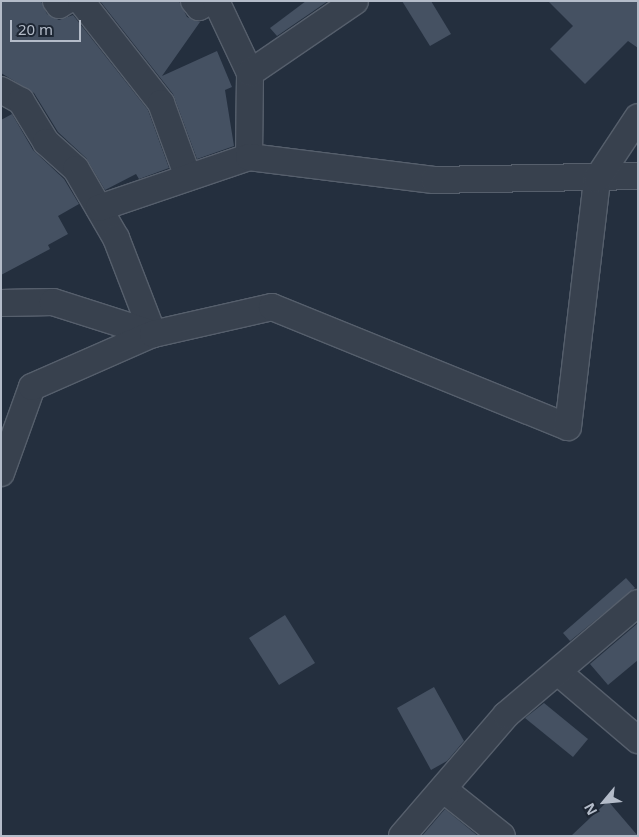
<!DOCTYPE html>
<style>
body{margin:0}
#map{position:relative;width:639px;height:837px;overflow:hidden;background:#242f3e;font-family:"Noto Sans",sans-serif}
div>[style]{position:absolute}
.building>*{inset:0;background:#455162}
.roads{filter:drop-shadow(1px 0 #565f6c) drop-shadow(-1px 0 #565f6c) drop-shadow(0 1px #565f6c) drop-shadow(0 -1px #565f6c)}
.street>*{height:26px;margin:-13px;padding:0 13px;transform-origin:13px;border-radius:13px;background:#38414e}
span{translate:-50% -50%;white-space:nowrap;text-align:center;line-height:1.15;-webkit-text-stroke:4.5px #1d2633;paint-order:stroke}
.frame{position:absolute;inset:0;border:2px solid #b4bcc9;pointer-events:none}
.north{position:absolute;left:579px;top:777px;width:50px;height:50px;-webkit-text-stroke:4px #1d2633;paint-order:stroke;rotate:242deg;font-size:14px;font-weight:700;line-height:20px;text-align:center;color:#b4bcc9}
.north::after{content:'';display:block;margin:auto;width:18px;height:22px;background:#b4bcc9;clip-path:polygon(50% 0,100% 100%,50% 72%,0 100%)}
.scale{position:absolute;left:10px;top:20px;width:71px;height:22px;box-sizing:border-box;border:2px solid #b4bcc9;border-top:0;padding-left:6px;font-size:15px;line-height:18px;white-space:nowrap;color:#b4bcc9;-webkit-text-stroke:4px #1d2633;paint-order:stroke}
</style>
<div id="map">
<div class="building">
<i style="clip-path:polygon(1px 1px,41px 1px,47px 14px,59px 20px,73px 15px,148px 110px,169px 168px,139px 179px,136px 174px,105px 190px,86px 158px,58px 132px,34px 93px,1px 73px)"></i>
<i style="clip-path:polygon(100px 1px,179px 1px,187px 17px,200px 22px,162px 76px,217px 51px,232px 87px,225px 90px,234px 146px,197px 159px,173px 94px)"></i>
<i style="clip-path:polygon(306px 1px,328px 1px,277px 36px,270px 28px)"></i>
<i style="clip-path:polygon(402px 1px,431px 1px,451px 34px,430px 46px)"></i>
<i style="clip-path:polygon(548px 1px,638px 1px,638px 48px,628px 41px,585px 84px,550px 49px,573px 26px)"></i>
<i style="clip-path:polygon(12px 114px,33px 150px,64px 179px,79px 204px,58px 216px,68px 234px,48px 245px,50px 249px,1px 275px,1px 120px)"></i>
<i style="clip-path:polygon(626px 578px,635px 588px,570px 641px,563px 633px)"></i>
<i style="clip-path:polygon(285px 615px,315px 663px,279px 685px,249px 638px)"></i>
<i style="clip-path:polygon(638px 623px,638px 660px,608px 685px,590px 664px)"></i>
<i style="clip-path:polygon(434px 687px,464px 741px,447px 761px,431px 770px,397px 708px)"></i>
<i style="clip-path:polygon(544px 703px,588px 739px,573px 757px,525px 718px)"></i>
<i style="clip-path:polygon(608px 801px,638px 836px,571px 836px)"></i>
<i style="clip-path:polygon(445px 809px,478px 836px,422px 836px)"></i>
</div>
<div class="roads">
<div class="street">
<i style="left:56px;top:1px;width:5px;rotate:53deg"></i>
<i style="left:59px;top:5px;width:8px;rotate:-30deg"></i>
<i style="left:81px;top:1px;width:130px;rotate:51.9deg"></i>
<i style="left:161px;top:103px;width:79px;rotate:70deg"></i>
<i style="left:194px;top:1px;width:8px;rotate:50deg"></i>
<i style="left:199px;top:7px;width:13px;rotate:-29deg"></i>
<i style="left:216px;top:1px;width:80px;rotate:64.7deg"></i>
<i style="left:1px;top:90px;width:23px;rotate:29deg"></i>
<i style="left:21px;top:101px;width:48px;rotate:58.6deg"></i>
<i style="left:46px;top:142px;width:40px;rotate:42deg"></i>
<i style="left:76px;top:169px;width:80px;rotate:59.9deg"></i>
<i style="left:116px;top:238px;width:103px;rotate:68.9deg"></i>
<i style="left:249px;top:157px;width:84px;rotate:-89.3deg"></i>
<i style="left:250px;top:73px;width:127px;rotate:-34.4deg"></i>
<i style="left:99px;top:208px;width:158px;rotate:-18.8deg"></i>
<i style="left:249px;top:157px;width:186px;rotate:7.1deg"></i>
<i style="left:434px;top:180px;width:204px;rotate:-1.1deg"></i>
<i style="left:1px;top:303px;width:52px;rotate:-1.1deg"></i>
<i style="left:53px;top:302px;width:105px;rotate:17.7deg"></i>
<i style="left:1px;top:473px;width:91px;rotate:-70.2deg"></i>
<i style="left:32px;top:387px;width:132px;rotate:-23.7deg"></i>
<i style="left:153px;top:334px;width:122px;rotate:-12.8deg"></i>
<i style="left:272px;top:307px;width:319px;rotate:22.1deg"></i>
<i style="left:568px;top:427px;width:250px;rotate:-83.3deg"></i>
<i style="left:597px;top:179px;width:74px;rotate:-56.5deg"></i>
<i style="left:558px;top:672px;width:105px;rotate:40.4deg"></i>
<i style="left:443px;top:789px;width:75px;rotate:38.5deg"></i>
<i style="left:402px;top:836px;width:160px;rotate:-49.3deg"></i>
<i style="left:506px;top:715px;width:173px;rotate:-40.3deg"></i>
</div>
</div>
<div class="frame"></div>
<div class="north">N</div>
<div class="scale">20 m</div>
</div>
